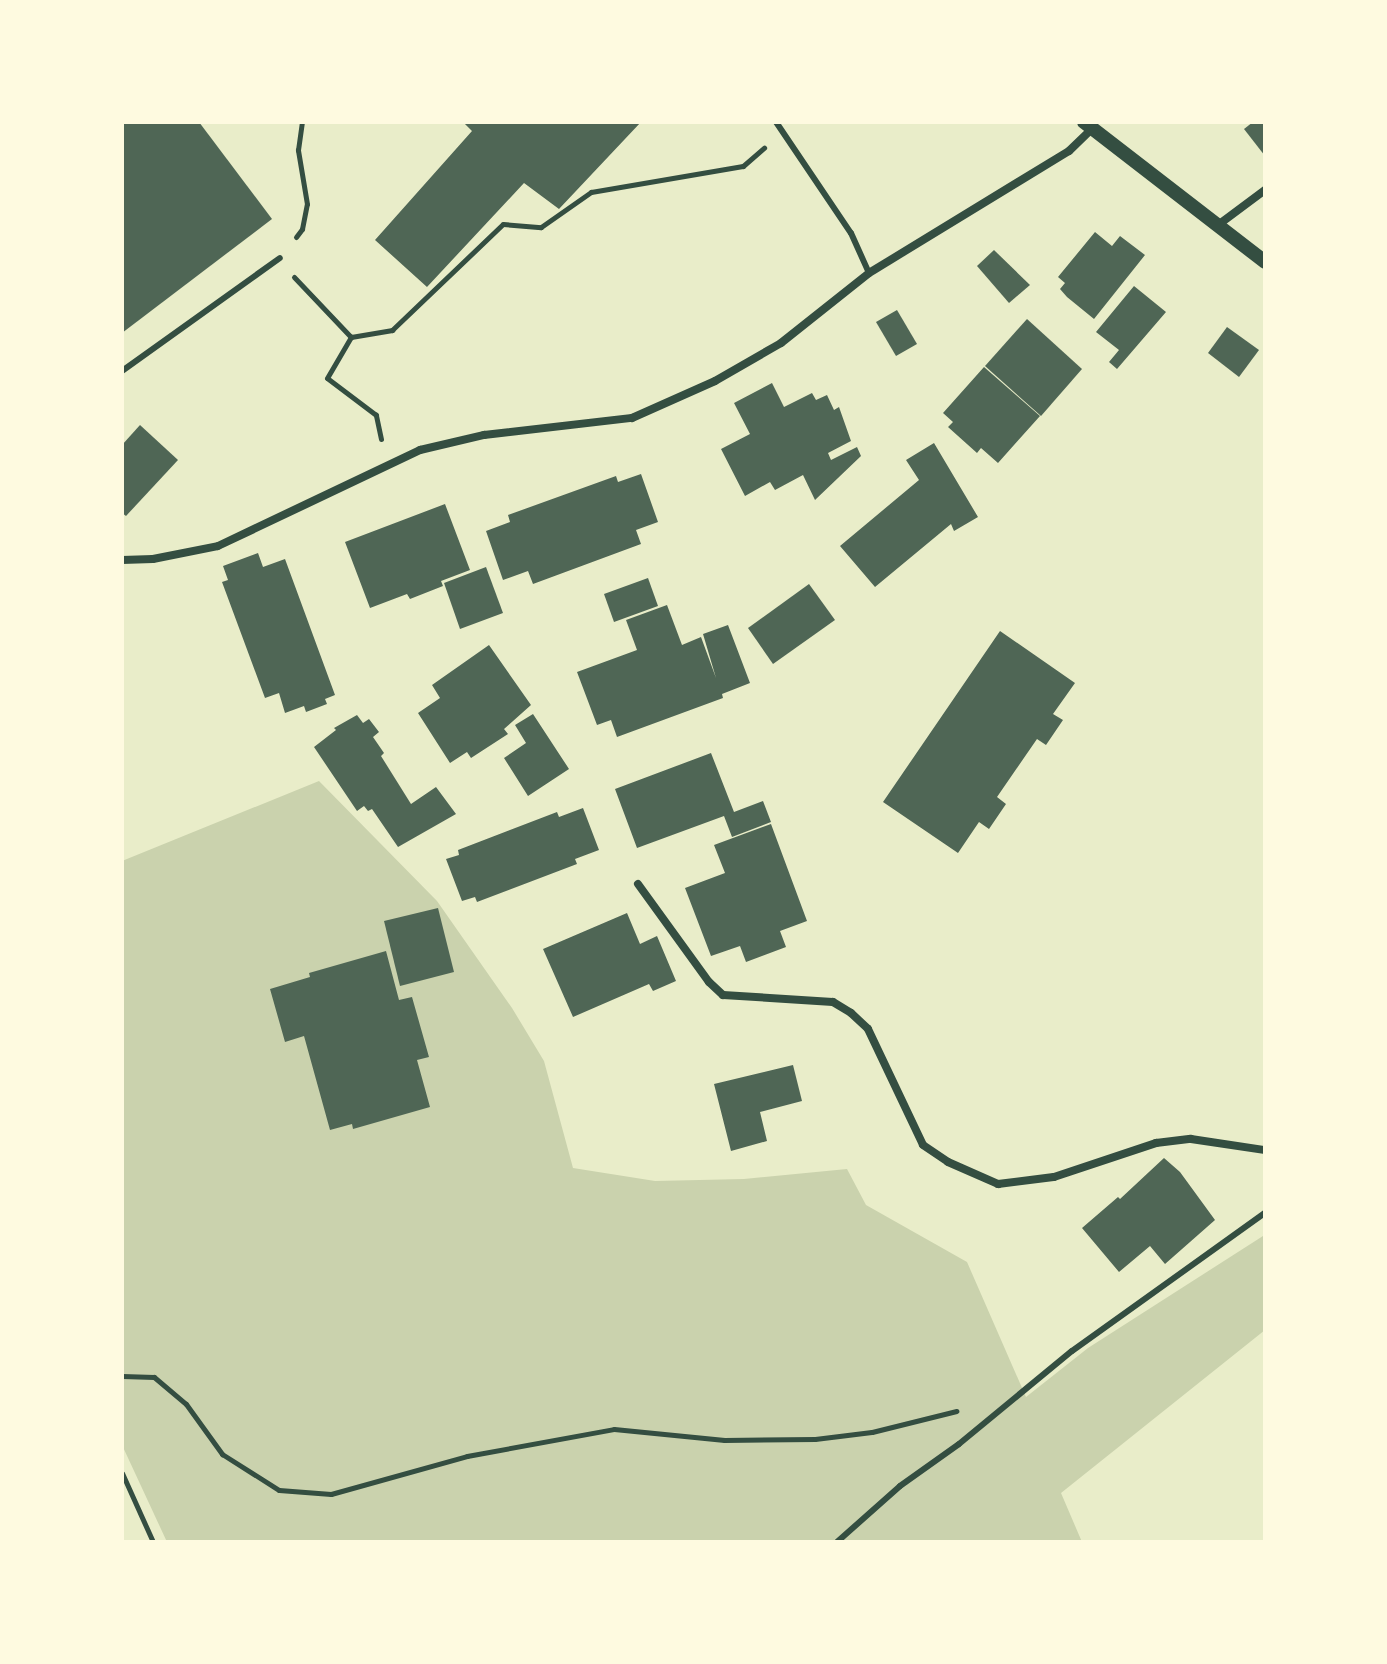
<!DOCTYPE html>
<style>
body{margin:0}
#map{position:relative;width:1387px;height:1664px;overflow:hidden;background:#e9edc9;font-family:Mulish,sans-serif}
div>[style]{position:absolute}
.green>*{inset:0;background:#cad2ad}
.building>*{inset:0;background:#4f6655}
.path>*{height:5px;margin:-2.5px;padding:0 2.5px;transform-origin:2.5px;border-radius:2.5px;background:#344e41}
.service>*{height:6px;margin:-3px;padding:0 3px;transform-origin:3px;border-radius:3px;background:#344e41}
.minor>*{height:8px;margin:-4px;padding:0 4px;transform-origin:4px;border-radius:4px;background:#344e41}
.tertiary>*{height:14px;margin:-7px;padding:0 7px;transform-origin:7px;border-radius:7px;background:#344e41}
span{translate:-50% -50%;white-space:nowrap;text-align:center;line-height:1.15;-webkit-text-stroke:7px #fefae0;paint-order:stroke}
.frame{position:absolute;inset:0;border:124px solid #fefae0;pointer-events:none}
</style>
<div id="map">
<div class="green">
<i style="clip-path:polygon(319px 781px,437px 901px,512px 1008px,544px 1061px,573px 1168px,655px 1181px,744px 1179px,847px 1169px,866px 1205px,967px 1262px,1026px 1397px,1088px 1348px,1263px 1236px,1265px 1330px,1061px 1493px,1082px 1542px,167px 1542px,122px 1445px,122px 861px)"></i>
</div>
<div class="building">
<i style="clip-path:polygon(122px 122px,199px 122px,272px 219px,122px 333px)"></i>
<i style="clip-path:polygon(463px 122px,641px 122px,559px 209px,524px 183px,427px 287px,375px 240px,472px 131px)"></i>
<i style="clip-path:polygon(1253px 122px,1265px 122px,1265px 156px,1244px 129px)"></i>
<i style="clip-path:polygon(1095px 232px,1112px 246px,1120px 236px,1145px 255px,1094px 319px,1067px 297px,1060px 289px,1065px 283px,1058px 277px)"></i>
<i style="clip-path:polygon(994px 250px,1030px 285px,1009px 303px,977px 266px)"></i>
<i style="clip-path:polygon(1134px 286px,1166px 312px,1117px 369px,1109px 362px,1119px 350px,1096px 332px)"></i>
<i style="clip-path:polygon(897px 310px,917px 344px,896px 356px,876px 322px)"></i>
<i style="clip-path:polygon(1027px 319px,1082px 369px,1041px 416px,985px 366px)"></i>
<i style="clip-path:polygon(1227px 327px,1259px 350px,1239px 377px,1208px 353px)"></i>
<i style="clip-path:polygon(984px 367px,1040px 416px,998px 463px,981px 448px,977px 453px,948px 427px,953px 422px,943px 413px)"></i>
<i style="clip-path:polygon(772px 383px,784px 407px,812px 393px,816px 400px,827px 395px,834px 410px,839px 407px,851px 441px,828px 453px,831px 460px,857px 447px,861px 456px,815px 500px,803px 475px,775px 490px,770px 482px,745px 496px,721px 449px,750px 434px,734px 403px)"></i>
<i style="clip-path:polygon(140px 425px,178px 460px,126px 516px,122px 513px,122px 445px)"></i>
<i style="clip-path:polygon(934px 443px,978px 517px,954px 531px,951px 524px,875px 587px,840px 546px,919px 480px,906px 460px)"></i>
<i style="clip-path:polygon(641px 474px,658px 522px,636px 530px,641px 544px,533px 584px,528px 571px,503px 580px,486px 531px,510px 522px,508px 515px,616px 476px,618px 482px)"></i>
<i style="clip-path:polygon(445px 504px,470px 570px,441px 581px,443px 586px,410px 599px,407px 594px,370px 608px,345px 542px)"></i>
<i style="clip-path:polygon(258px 553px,263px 567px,285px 559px,335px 695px,325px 699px,327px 704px,306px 712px,304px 706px,285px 713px,279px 693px,265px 698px,222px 582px,228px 580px,223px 566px)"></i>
<i style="clip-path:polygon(486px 567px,503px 613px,460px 629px,444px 583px)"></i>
<i style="clip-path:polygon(648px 578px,658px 606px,614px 622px,604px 594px)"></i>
<i style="clip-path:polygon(809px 584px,835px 620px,773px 664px,748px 628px)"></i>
<i style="clip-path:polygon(667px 605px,682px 645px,701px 637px,716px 678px,703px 634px,728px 625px,750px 683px,722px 694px,723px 698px,617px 737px,611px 720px,597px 725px,577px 672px,637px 650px,626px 620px)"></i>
<i style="clip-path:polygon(1000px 631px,1075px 683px,1053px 714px,1063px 720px,1046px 745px,1037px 739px,997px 797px,1006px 804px,989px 829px,979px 822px,958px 853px,883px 802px)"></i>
<i style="clip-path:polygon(489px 645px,531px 705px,504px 729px,508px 734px,471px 758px,467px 752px,450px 763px,418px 713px,440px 698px,432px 685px)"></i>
<i style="clip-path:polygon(533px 714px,569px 769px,528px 796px,504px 758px,526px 743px,515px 725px)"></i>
<i style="clip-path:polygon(357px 715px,363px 723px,369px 719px,379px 732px,373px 737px,384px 753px,381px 756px,411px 804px,436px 787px,456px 814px,398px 847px,372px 809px,368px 811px,364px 806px,357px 811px,314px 747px,336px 730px,334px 728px)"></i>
<i style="clip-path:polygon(711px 753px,734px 812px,763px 801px,771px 822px,732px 837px,724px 816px,637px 848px,615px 789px)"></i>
<i style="clip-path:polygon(583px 808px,599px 850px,575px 859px,577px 864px,477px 902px,475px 897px,462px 901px,446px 859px,459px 855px,458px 850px,557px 812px,559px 817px)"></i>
<i style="clip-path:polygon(771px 824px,807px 921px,780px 931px,786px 947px,746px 962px,740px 946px,711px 956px,685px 888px,725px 873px,714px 845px)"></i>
<i style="clip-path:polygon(438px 908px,454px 972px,400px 986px,384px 921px)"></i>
<i style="clip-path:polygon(627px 913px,640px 944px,657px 936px,676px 981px,653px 991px,649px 984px,573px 1017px,543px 949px)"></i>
<i style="clip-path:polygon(386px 951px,399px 1000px,412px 997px,429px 1057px,417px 1060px,430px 1107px,353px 1129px,352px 1124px,330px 1130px,304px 1036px,285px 1042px,270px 989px,310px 977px,309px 973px)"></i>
<i style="clip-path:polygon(793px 1065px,802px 1101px,760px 1112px,767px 1141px,731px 1151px,714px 1084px)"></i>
<i style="clip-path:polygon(1164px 1158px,1180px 1172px,1215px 1220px,1165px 1264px,1150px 1246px,1119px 1272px,1082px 1228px,1118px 1197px,1120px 1199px)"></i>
</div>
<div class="path">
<i style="left:296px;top:237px;width:10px;rotate:-53deg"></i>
<i style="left:302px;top:229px;width:25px;rotate:-79deg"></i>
<i style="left:307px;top:204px;width:55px;rotate:-99.5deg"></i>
<i style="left:298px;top:150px;width:28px;rotate:-82deg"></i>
<i style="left:294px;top:277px;width:83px;rotate:46.5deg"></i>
<i style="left:381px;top:439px;width:25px;rotate:-102deg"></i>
<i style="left:376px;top:415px;width:61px;rotate:-142.9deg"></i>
<i style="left:327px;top:378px;width:48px;rotate:-59.7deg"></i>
<i style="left:351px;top:337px;width:42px;rotate:-9.7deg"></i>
<i style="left:392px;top:330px;width:153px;rotate:-43.7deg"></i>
<i style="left:503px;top:224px;width:38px;rotate:5deg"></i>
<i style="left:541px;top:227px;width:61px;rotate:-35deg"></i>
<i style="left:591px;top:192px;width:154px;rotate:-9.7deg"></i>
<i style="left:743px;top:166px;width:28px;rotate:-41deg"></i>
<i style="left:122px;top:1376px;width:32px;rotate:2deg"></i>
<i style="left:154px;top:1377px;width:42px;rotate:40.2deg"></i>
<i style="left:186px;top:1404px;width:62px;rotate:54.2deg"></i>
<i style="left:222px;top:1454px;width:67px;rotate:32.3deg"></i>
<i style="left:279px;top:1490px;width:52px;rotate:4.4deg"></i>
<i style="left:331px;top:1494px;width:141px;rotate:-15.6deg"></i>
<i style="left:467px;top:1456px;width:149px;rotate:-10.4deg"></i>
<i style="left:614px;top:1429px;width:111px;rotate:5.7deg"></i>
<i style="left:724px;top:1440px;width:91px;rotate:-0.6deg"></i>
<i style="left:815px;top:1439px;width:57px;rotate:-7deg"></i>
<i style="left:872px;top:1432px;width:87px;rotate:-14deg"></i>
<i style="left:122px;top:1473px;width:76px;rotate:65.8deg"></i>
</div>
<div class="service">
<i style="left:776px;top:122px;width:134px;rotate:56deg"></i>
<i style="left:851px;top:233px;width:44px;rotate:65.8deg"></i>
<i style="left:122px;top:371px;width:194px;rotate:-35.6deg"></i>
<i style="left:837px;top:1542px;width:84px;rotate:-41.6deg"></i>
<i style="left:900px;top:1486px;width:72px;rotate:-35.4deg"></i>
<i style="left:959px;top:1444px;width:146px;rotate:-39.5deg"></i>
<i style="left:1072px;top:1351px;width:237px;rotate:-35.6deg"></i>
</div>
<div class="minor">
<i style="left:1218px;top:225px;width:59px;rotate:-36.7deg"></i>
<i style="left:122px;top:560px;width:31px;rotate:-2deg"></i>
<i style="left:153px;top:559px;width:66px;rotate:-11.3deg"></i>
<i style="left:218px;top:546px;width:224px;rotate:-25.4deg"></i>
<i style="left:420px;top:450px;width:66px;rotate:-13.2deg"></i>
<i style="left:484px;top:435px;width:149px;rotate:-6.6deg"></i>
<i style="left:632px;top:418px;width:91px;rotate:-24deg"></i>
<i style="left:715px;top:381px;width:76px;rotate:-29.9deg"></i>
<i style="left:781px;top:343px;width:112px;rotate:-38.5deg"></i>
<i style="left:869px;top:273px;width:234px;rotate:-31.4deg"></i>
<i style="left:1069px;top:151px;width:30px;rotate:-44deg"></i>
<i style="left:638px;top:884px;width:121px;rotate:54.1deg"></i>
<i style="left:709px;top:982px;width:19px;rotate:43deg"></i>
<i style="left:723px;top:995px;width:110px;rotate:3.6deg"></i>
<i style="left:833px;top:1002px;width:21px;rotate:31deg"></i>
<i style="left:851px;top:1013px;width:23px;rotate:43deg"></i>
<i style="left:868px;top:1029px;width:128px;rotate:64.6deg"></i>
<i style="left:923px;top:1145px;width:30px;rotate:34deg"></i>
<i style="left:948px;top:1162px;width:55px;rotate:23.7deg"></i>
<i style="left:998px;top:1184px;width:56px;rotate:-7.1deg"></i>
<i style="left:1054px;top:1177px;width:108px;rotate:-18.4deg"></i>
<i style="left:1156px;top:1143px;width:35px;rotate:-7deg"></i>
<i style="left:1191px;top:1139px;width:75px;rotate:8.5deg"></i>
</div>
<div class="tertiary">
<i style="left:1084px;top:122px;width:229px;rotate:37.7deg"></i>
</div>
<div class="frame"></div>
</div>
